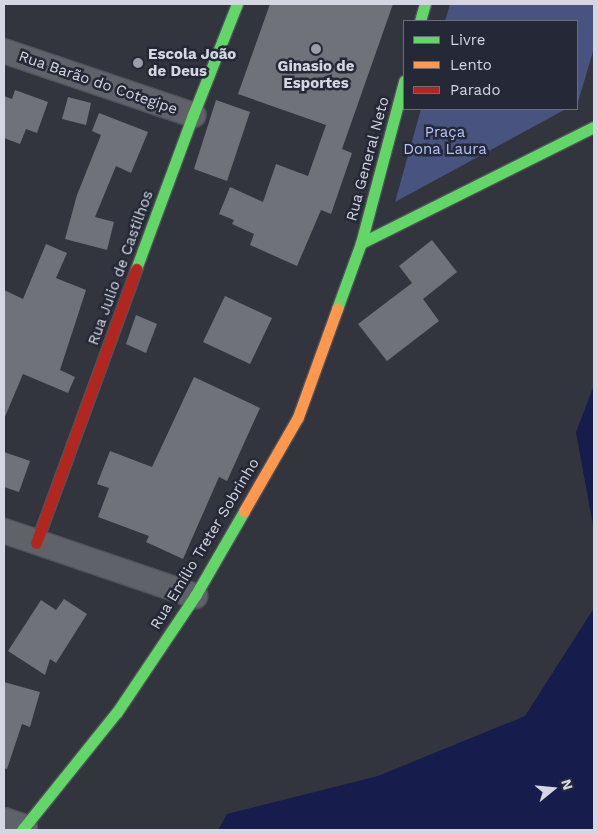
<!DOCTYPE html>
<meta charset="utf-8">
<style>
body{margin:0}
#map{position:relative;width:598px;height:834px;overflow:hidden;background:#32353e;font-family:"Work Sans",sans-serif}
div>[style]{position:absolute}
.green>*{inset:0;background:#485380}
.water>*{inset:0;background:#161c4c}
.building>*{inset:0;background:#6f7279}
.roads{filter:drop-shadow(1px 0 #50525a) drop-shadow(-1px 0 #50525a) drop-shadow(0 1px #50525a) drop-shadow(0 -1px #50525a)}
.street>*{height:24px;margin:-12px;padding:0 12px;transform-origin:12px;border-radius:12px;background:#606269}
.fast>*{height:11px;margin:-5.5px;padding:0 5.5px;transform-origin:5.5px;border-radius:5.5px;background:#63d668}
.slow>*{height:11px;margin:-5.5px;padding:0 5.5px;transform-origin:5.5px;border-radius:5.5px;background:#ff974d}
.jam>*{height:11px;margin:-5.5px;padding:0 5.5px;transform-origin:5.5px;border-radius:5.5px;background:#b3261e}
.dots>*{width:14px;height:14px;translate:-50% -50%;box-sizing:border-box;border:2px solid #242837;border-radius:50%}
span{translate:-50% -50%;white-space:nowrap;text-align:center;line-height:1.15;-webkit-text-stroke:5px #242837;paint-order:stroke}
.poi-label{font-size:15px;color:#d4d7e1;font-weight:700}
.left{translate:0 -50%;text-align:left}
.street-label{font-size:15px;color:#d4d7e1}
.park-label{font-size:15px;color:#b7c5f9}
.frame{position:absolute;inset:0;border:5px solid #d4d7e1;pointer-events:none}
.legend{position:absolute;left:403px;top:20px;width:175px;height:90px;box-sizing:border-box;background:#242837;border:1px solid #6a6e7b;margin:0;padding:6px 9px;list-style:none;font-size:15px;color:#d4d7e1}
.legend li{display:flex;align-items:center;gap:10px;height:25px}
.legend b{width:25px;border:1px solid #6a6e7b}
.north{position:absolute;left:528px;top:764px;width:50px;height:50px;-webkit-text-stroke:4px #242837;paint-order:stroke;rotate:73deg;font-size:14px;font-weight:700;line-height:20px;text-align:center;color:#d4d7e1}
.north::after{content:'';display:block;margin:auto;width:18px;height:22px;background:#d4d7e1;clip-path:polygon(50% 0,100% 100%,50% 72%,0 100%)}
</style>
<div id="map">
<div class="green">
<i style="clip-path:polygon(450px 4px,594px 4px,594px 48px,578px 102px,577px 21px,445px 21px)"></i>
<i style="clip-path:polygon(421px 109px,566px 109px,395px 202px)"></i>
</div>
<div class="water">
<i style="clip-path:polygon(594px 385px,594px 531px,576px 432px)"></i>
<i style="clip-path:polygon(594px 608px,594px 830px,218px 830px,227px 814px,378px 776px,525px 716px)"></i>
</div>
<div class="building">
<i style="clip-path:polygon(270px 4px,393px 4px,342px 149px,352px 153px,331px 214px,321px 210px,297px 266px,250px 245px,254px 234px,232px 224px,234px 220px,219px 214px,230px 187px,263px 202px,276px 164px,308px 176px,326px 125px,238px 94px)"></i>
<i style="clip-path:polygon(15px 90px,48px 102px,37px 133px,26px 129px,20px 144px,4px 138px,4px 96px,12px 99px)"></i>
<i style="clip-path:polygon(68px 97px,91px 103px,86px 125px,62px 119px)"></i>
<i style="clip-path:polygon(216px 100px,250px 112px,227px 181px,194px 169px)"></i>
<i style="clip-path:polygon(99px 113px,148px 132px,131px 173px,116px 166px,95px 217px,114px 222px,107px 250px,65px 239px,77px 195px,101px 135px,92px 131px)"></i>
<i style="clip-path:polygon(432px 240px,457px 272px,423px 299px,439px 321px,387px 361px,358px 324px,412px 283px,399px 266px)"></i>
<i style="clip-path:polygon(46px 244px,67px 253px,56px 278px,86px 290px,60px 370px,75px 377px,68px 393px,23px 374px,4px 419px,4px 290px,23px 299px)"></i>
<i style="clip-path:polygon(225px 296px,272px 318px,250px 364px,203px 342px)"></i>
<i style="clip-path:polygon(136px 315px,157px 324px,146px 353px,126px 344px)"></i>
<i style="clip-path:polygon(194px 377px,260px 408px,227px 481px,219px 477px,183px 559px,146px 542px,149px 536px,98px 517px,109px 488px,97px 484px,110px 451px,152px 467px)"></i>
<i style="clip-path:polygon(4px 452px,30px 461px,19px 492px,4px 487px)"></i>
<i style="clip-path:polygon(64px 599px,87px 614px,56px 663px,50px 659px,45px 675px,8px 651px,41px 600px,56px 610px)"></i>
<i style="clip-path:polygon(4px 682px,40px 692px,30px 727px,22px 724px,7px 769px,4px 768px)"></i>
</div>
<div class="roads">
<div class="street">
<i style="left:4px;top:51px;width:200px;rotate:18.7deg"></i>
<i style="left:4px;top:531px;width:202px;rotate:18.8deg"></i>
<i style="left:4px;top:820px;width:22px;rotate:18deg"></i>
</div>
<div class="fast">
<i style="left:420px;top:21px;width:18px;rotate:-74deg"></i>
<i style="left:361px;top:243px;width:260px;rotate:-26.5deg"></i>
<i style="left:136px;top:269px;width:164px;rotate:-69.7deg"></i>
<i style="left:193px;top:115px;width:119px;rotate:-68.4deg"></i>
<i style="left:337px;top:309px;width:70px;rotate:-70deg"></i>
<i style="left:361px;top:243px;width:168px;rotate:-75.1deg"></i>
<i style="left:22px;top:830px;width:151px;rotate:-51.2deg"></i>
<i style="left:117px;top:712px;width:140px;rotate:-56.1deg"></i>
<i style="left:195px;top:596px;width:98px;rotate:-60deg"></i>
</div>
<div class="slow">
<i style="left:244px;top:511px;width:108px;rotate:-60.1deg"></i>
<i style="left:298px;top:417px;width:115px;rotate:-70.1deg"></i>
</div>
<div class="jam">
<i style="left:36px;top:543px;width:292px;rotate:-69.9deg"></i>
</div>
</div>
<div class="dots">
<i style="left:316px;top:49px;background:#9b9ea8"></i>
<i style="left:138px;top:63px;background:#9b9ea8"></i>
</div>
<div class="poi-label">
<span class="left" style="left:148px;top:63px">Escola João<br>de Deus</span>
<span style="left:316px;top:75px">Ginasio de<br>Esportes</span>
</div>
<div class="street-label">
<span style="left:98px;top:83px;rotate:19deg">Rua Barão do Cotegipe</span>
<span style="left:368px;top:159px;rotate:-75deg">Rua General Neto</span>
<span style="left:121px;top:268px;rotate:-70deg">Rua Julio de Castilhos</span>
<span style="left:205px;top:544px;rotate:-59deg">Rua Emílio Treter Sobrinho</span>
</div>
<div class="park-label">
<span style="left:445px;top:141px">Praça<br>Dona Laura</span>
</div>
<div class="frame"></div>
<ul class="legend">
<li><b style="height:6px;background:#63d668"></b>Livre</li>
<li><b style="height:6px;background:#ff974d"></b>Lento</li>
<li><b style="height:6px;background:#b3261e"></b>Parado</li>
</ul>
<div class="north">N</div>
</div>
